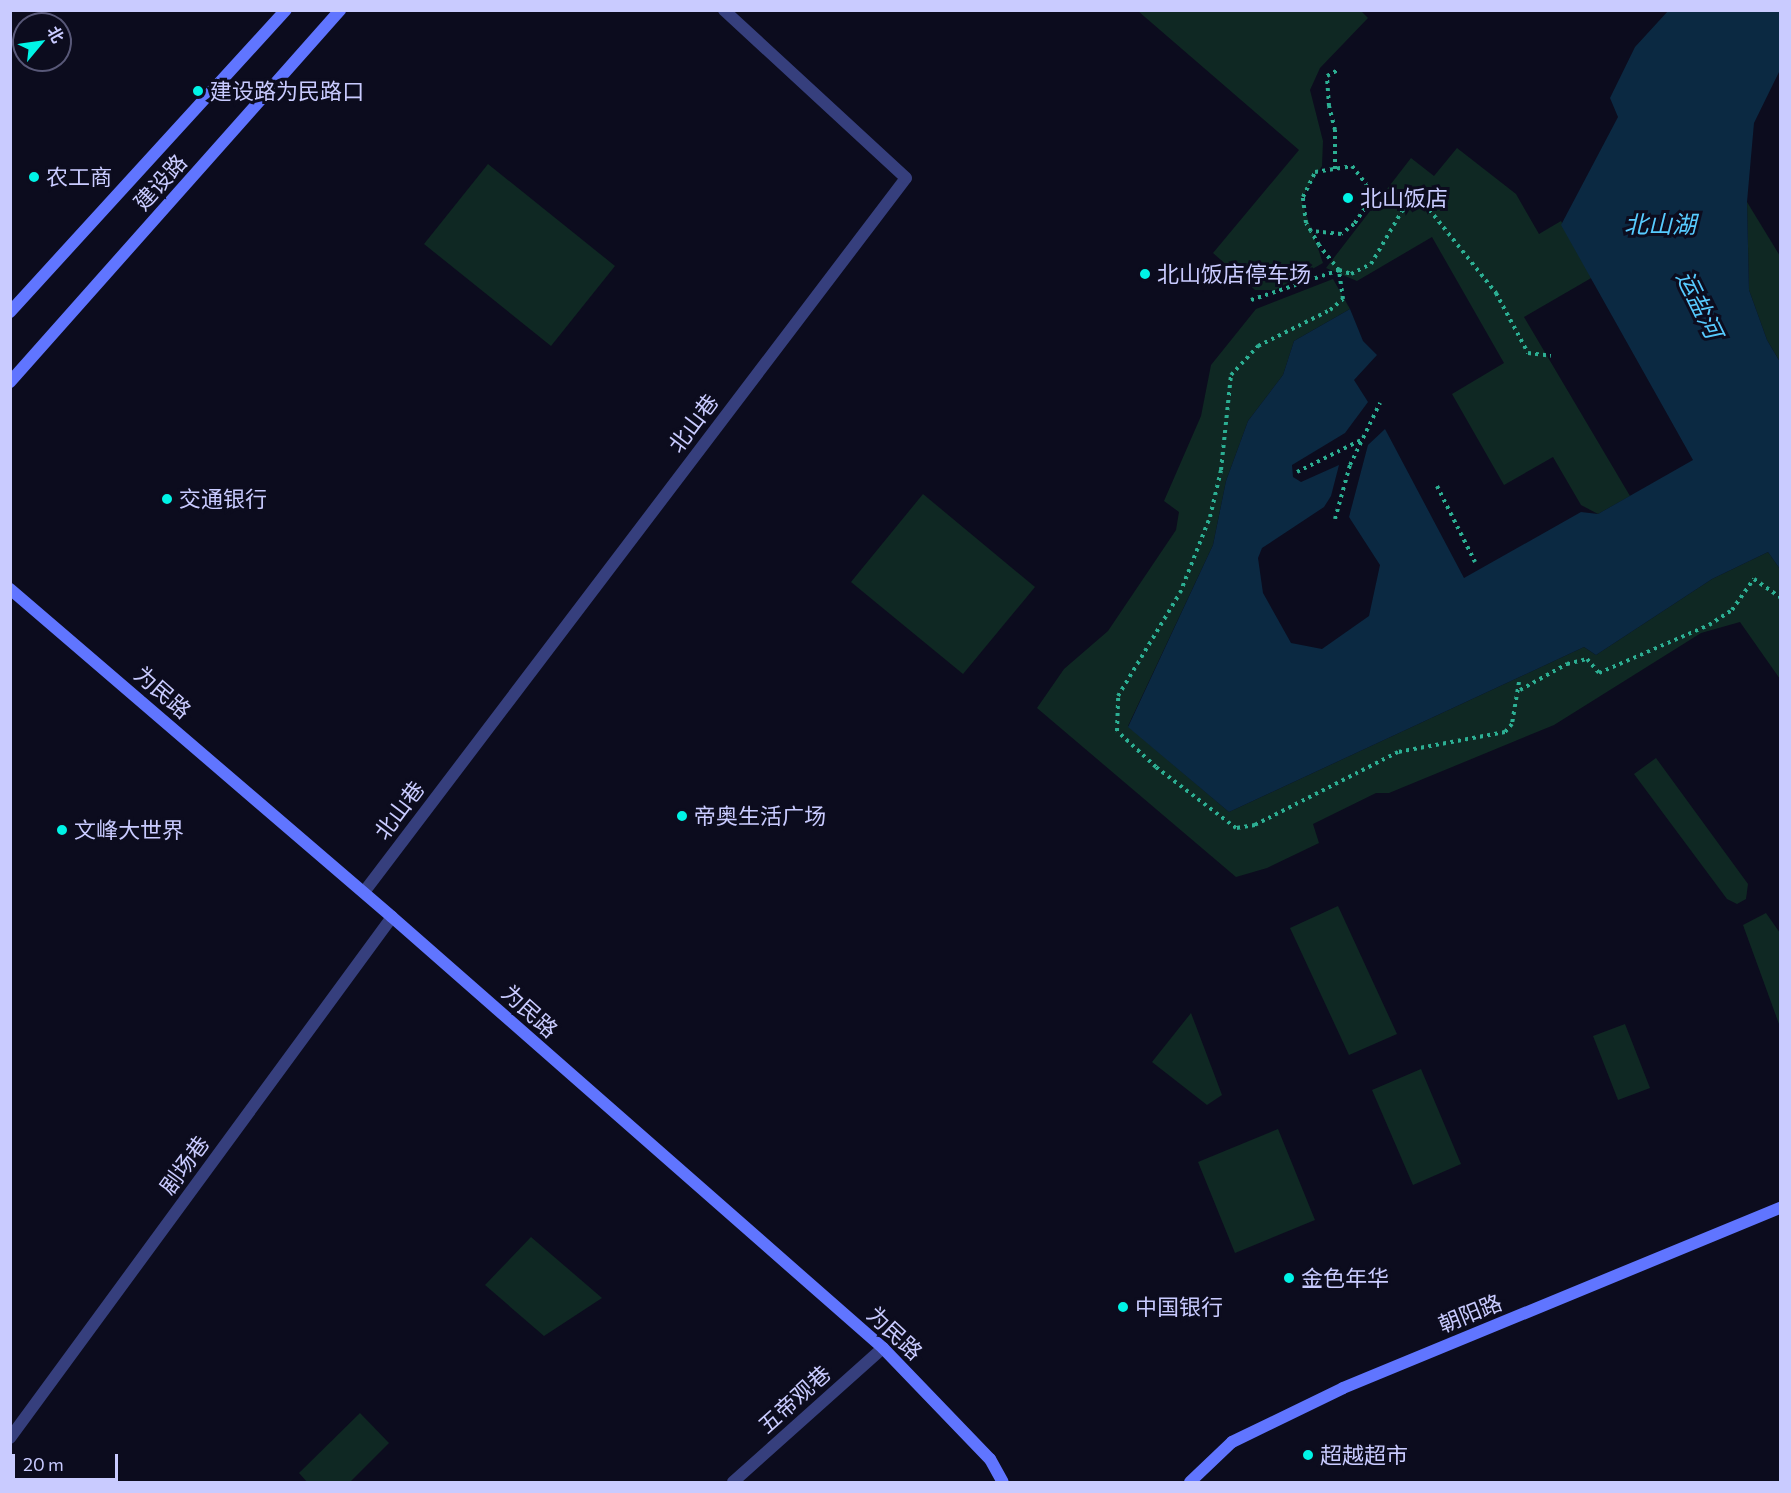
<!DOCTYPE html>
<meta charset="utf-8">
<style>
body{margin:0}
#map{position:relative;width:1791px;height:1493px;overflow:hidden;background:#0c0c1e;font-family:Commissioner,"Noto Sans SC",sans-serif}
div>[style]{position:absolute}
.green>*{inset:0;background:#0f2823}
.water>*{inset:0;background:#0b2942}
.path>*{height:4px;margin-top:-2px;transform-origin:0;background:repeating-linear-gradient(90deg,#2caf93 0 3px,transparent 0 7.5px)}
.street>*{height:12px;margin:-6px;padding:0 6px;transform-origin:6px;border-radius:6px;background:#363f7d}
.secondary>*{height:12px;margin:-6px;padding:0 6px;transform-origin:6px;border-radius:6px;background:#6075ff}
.dots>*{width:16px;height:16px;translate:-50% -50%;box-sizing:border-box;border:3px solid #0c0c1e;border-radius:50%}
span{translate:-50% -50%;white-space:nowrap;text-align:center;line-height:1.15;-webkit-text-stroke:6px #0c0c1e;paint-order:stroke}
.poi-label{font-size:22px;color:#c9cbff}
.left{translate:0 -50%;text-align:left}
.street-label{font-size:22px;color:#c9cbff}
.water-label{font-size:24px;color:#57cbff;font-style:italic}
.frame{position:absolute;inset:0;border:12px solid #c9cbff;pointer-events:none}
.north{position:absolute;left:12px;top:12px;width:60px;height:60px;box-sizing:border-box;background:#0c0c1e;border:2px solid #585878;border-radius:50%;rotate:61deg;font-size:16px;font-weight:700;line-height:24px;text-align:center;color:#c9cbff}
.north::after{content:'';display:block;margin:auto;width:21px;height:27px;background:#00f4e6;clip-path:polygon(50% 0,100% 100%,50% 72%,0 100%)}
.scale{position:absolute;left:12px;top:1454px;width:106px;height:27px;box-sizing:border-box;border:3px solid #c9cbff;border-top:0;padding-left:8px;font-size:18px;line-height:21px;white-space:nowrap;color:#c9cbff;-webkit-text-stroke:4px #0c0c1e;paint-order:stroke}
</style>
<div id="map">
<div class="green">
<i style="clip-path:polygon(1360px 10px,1368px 18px,1320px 68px,1310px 90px,1323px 141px,1322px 166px,1301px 199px,1323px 263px,1275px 290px,1255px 290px,1213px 253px,1299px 150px,1138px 11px)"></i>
<i style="clip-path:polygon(1457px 148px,1516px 194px,1539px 234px,1561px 221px,1593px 277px,1524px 317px,1630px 496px,1598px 514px,1581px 505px,1553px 457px,1504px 485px,1452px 394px,1504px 363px,1432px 237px,1357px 281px,1326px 268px,1411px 158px,1434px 176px)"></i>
<i style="clip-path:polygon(488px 164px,615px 266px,551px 346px,424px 244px)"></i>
<i style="clip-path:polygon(1747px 202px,1780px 256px,1780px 362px,1767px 340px,1749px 290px)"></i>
<i style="clip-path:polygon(1333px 279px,1350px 309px,1294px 341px,1283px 375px,1248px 421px,1226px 481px,1213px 545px,1128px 726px,1229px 812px,1584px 647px,1596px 655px,1712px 579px,1768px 552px,1780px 569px,1780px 679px,1740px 622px,1701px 633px,1554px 725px,1389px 793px,1376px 793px,1313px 824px,1319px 843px,1267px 868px,1236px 877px,1037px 708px,1064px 669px,1108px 631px,1176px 530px,1179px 512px,1164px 501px,1201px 416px,1211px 365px,1256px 309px)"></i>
<i style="clip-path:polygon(923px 494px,1035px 587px,963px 674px,851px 582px)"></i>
<i style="clip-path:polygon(1656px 758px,1748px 884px,1746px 899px,1737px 904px,1727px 899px,1634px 774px)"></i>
<i style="clip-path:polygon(1338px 906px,1397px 1034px,1349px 1055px,1290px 928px)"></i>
<i style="clip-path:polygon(1766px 913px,1780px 933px,1779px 1024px,1743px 925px)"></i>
<i style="clip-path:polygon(1191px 1013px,1222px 1095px,1207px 1105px,1152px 1062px)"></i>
<i style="clip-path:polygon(1625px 1024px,1650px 1088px,1618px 1100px,1593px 1036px)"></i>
<i style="clip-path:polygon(1421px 1069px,1461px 1164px,1413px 1185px,1372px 1090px)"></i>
<i style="clip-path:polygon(1278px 1129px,1315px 1220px,1235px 1253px,1198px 1162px)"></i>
<i style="clip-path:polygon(531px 1237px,602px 1298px,544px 1336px,485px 1285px)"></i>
<i style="clip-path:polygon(360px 1413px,389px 1443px,350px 1482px,307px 1482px,299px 1473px)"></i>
</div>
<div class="water">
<i style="clip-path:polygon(1668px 11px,1780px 11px,1780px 70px,1754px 123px,1747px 202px,1749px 290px,1767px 340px,1780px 362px,1780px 569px,1768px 552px,1712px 579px,1596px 655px,1584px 647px,1229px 812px,1128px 727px,1213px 545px,1226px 481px,1248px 421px,1283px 375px,1294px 341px,1350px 309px,1363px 341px,1377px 355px,1354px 380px,1368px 402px,1345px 433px,1292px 465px,1293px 477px,1301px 482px,1339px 465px,1331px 496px,1324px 507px,1262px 548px,1258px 558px,1263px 593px,1291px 643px,1322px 649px,1369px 616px,1380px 565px,1349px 517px,1368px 445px,1385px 429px,1464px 578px,1581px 512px,1598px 514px,1693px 460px,1561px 225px,1618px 117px,1610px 98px,1635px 47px)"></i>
</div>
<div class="path">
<i style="left:1335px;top:169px;width:39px;rotate:-90deg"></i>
<i style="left:1335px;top:130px;width:25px;rotate:-104deg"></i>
<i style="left:1329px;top:106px;width:30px;rotate:-94deg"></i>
<i style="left:1327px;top:76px;width:13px;rotate:-29deg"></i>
<i style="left:1251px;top:300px;width:93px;rotate:-18.8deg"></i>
<i style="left:1339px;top:270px;width:32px;rotate:-129deg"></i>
<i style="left:1319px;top:245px;width:16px;rotate:-120deg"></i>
<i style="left:1311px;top:231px;width:9px;rotate:-122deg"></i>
<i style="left:1306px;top:223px;width:26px;rotate:-97deg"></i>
<i style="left:1303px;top:197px;width:28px;rotate:-64deg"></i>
<i style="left:1315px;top:172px;width:37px;rotate:-9deg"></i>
<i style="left:1352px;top:166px;width:23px;rotate:52deg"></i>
<i style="left:1366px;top:184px;width:18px;rotate:81deg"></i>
<i style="left:1369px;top:202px;width:27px;rotate:124deg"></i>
<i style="left:1354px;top:224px;width:16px;rotate:142deg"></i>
<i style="left:1341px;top:234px;width:30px;rotate:-174deg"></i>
<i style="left:1297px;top:472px;width:72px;rotate:-26.6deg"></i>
<i style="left:1437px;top:486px;width:85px;rotate:63.4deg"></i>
<i style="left:1335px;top:519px;width:56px;rotate:-74.5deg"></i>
<i style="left:1350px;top:465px;width:69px;rotate:-64.2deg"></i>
<i style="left:1519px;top:682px;width:43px;rotate:99.5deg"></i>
<i style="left:1512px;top:724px;width:11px;rotate:131deg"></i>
<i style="left:1505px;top:732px;width:109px;rotate:169.4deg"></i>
<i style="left:1398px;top:752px;width:161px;rotate:153deg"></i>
<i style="left:1255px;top:825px;width:19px;rotate:171deg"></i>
<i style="left:1236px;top:828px;width:101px;rotate:-142.7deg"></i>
<i style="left:1156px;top:767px;width:53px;rotate:-137.3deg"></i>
<i style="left:1117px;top:731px;width:35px;rotate:-88deg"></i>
<i style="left:1118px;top:696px;width:120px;rotate:-59deg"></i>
<i style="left:1180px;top:593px;width:82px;rotate:-68.5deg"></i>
<i style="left:1210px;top:517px;width:48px;rotate:-76.8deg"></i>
<i style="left:1221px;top:470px;width:96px;rotate:-84deg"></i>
<i style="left:1231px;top:375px;width:40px;rotate:-47deg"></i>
<i style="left:1258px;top:346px;width:80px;rotate:-26.6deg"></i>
<i style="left:1330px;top:310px;width:17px;rotate:-40deg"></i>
<i style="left:1343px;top:299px;width:29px;rotate:-98deg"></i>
<i style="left:1339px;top:270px;width:13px;rotate:18deg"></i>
<i style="left:1351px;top:274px;width:22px;rotate:-27deg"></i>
<i style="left:1371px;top:264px;width:61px;rotate:-59.7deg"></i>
<i style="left:1402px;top:211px;width:22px;rotate:-36deg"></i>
<i style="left:1420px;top:198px;width:122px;rotate:51.3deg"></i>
<i style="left:1496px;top:293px;width:68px;rotate:61.9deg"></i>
<i style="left:1528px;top:353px;width:23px;rotate:7deg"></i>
<i style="left:1520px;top:690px;width:54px;rotate:-29deg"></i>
<i style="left:1567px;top:664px;width:21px;rotate:-14deg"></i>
<i style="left:1587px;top:659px;width:18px;rotate:49deg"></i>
<i style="left:1599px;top:673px;width:120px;rotate:-23.6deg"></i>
<i style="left:1709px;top:625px;width:27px;rotate:-33deg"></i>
<i style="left:1732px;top:610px;width:38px;rotate:-55deg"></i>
<i style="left:1754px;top:579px;width:32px;rotate:35deg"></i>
</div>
<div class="street">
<i style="left:364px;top:892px;width:896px;rotate:-52.8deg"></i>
<i style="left:906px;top:178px;width:248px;rotate:-137.3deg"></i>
<i style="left:10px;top:1438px;width:646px;rotate:-53.75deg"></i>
<i style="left:733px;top:1482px;width:201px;rotate:-41.8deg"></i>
</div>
<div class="secondary">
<i style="left:10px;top:312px;width:409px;rotate:-47.6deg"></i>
<i style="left:10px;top:382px;width:497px;rotate:-48.4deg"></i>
<i style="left:10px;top:589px;width:503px;rotate:40.65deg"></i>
<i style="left:392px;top:917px;width:653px;rotate:41.28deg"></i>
<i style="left:883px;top:1348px;width:154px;rotate:46.1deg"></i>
<i style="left:990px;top:1459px;width:26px;rotate:61deg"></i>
<i style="left:1190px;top:1482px;width:58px;rotate:-43.6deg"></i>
<i style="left:1232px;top:1442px;width:123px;rotate:-25.9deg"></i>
<i style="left:1343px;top:1388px;width:473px;rotate:-22.4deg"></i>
</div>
<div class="dots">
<i style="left:198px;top:91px;background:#00f4e6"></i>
<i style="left:34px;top:177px;background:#00f4e6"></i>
<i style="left:1348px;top:198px;background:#00f4e6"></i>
<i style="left:1145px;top:274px;background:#00f4e6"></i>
<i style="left:167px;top:499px;background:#00f4e6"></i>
<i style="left:682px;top:816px;background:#00f4e6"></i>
<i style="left:62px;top:830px;background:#00f4e6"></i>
<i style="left:1289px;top:1278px;background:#00f4e6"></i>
<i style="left:1123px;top:1307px;background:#00f4e6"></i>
<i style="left:1308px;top:1455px;background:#00f4e6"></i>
</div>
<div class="poi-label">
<span class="left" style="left:210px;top:91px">建设路为民路口</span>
<span class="left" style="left:46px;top:177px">农工商</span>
<span class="left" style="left:1360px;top:198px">北山饭店</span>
<span class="left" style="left:1157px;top:274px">北山饭店停车场</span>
<span class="left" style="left:179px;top:499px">交通银行</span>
<span class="left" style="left:694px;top:816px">帝奥生活广场</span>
<span class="left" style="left:74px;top:830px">文峰大世界</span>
<span class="left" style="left:1301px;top:1278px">金色年华</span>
<span class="left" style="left:1135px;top:1307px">中国银行</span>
<span class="left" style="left:1320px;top:1455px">超越超市</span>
</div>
<div class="street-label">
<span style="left:160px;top:182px;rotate:-48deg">建设路</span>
<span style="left:693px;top:423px;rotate:-53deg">北山巷</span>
<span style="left:163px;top:692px;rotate:41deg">为民路</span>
<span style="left:399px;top:810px;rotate:-53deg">北山巷</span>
<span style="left:530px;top:1011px;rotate:42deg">为民路</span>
<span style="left:184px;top:1165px;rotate:-54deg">剧场巷</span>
<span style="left:1470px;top:1313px;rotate:-22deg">朝阳路</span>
<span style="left:895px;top:1333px;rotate:43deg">为民路</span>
<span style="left:794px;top:1399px;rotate:-42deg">五帝观巷</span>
</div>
<div class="water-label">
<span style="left:1660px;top:224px">北山湖</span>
<span style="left:1700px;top:304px;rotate:64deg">运盐河</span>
</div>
<div class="frame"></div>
<div class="north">北</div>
<div class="scale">20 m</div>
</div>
